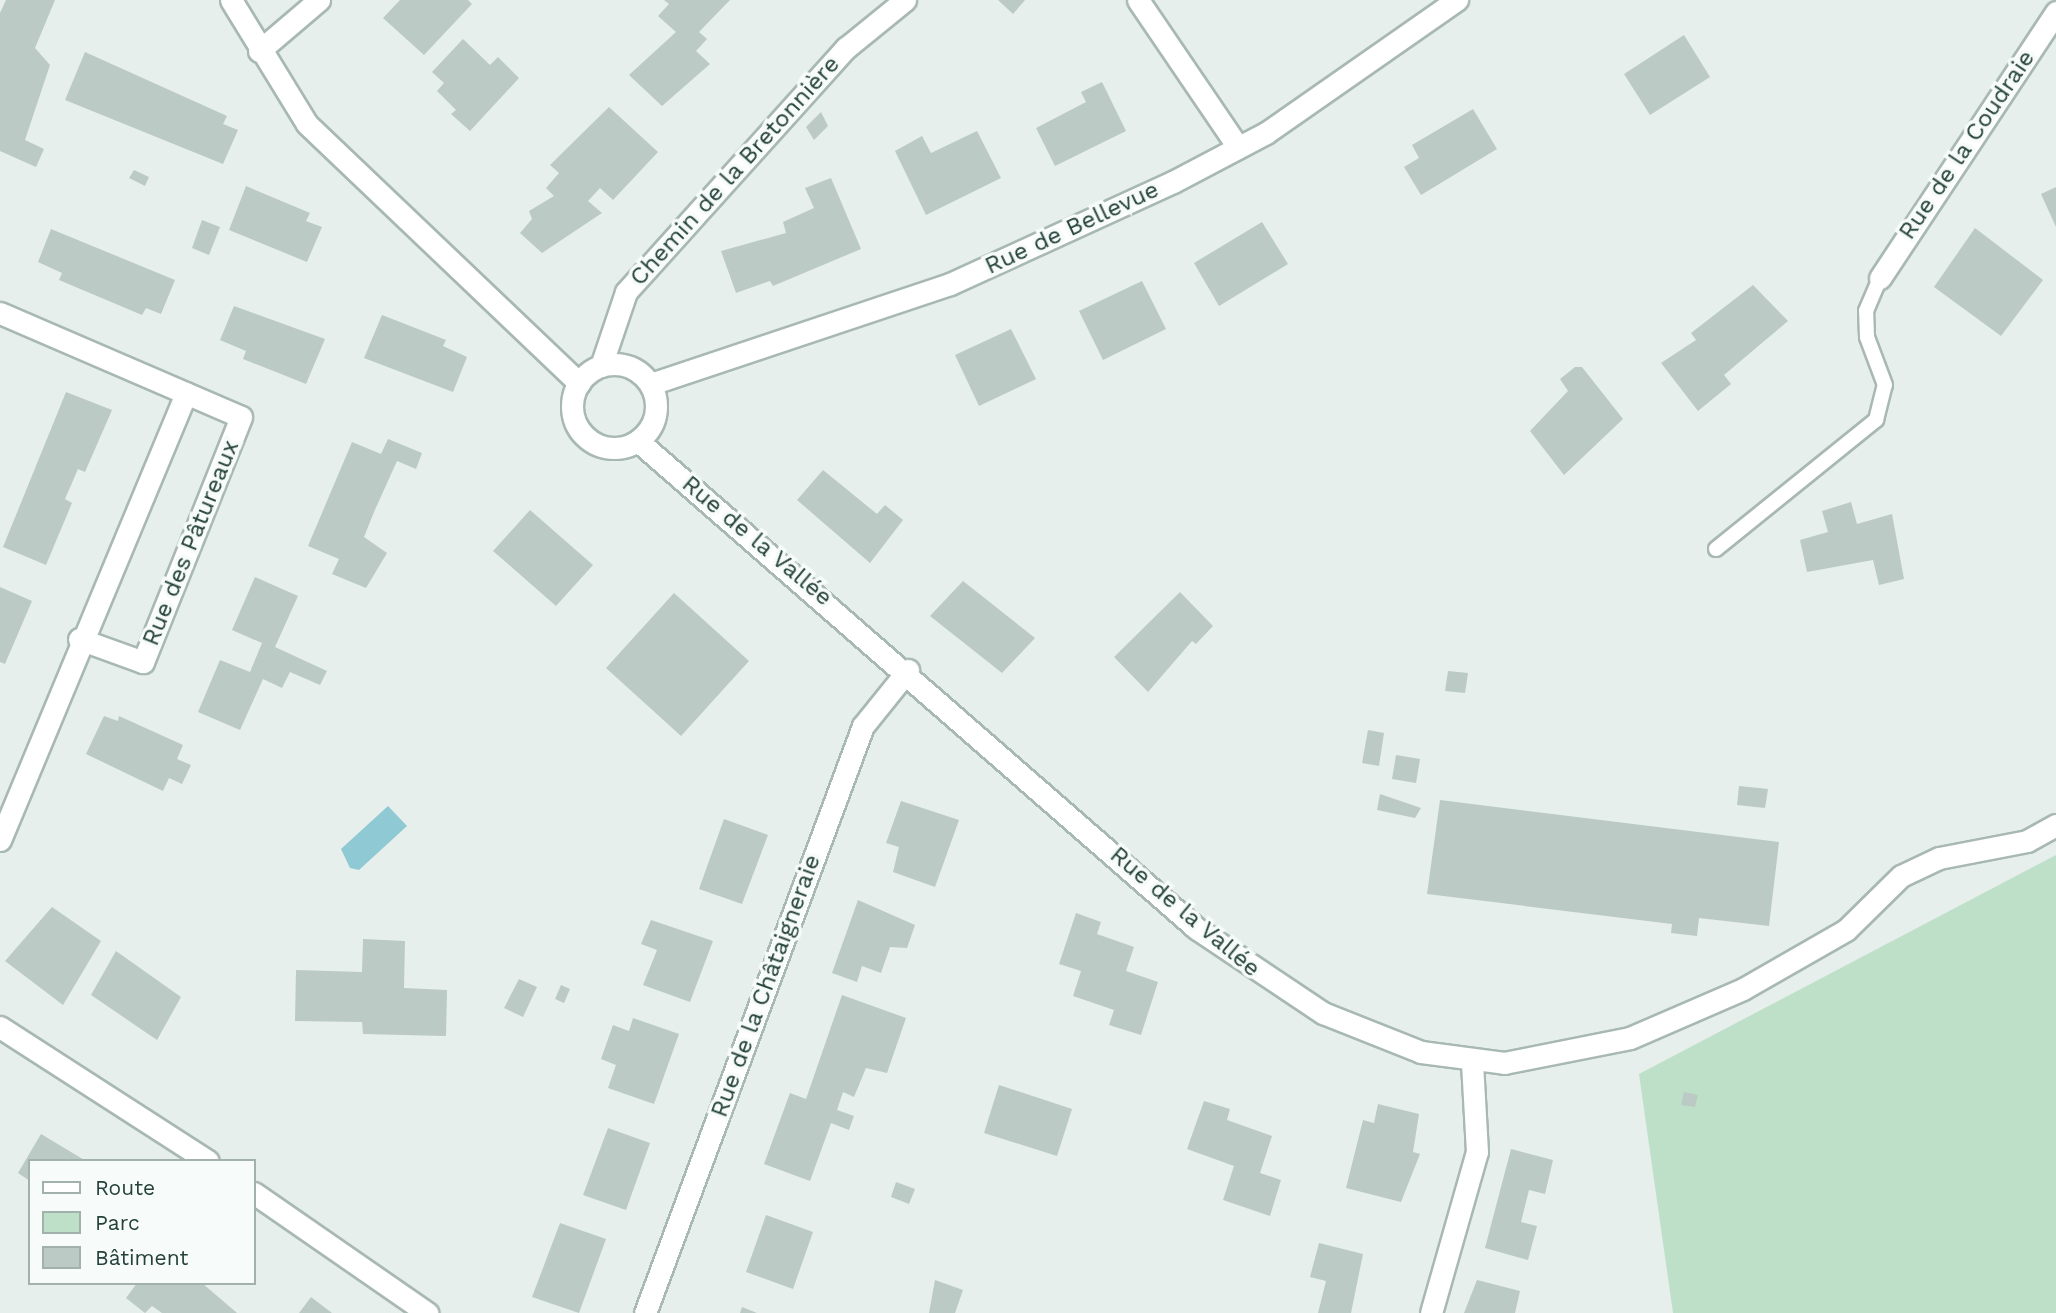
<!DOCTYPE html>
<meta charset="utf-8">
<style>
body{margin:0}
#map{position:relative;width:2056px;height:1313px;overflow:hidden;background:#e6efeb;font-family:"Work Sans",sans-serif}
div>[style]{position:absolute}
.green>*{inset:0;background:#bfe0c8}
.water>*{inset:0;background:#8ec9d4}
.building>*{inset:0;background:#bbcac4}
.roads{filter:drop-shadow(2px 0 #a8b8b2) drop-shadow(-2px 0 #a8b8b2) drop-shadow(0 2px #a8b8b2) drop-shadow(0 -2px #a8b8b2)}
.service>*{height:14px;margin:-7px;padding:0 7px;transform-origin:7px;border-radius:7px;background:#fff}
.minor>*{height:21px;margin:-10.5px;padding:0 10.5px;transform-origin:10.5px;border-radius:10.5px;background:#fff}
.tertiary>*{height:21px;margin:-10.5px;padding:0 10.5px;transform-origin:10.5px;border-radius:10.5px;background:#fff}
.tertiary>.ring{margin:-10.5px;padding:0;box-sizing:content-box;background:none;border:21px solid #fff;border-radius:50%}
span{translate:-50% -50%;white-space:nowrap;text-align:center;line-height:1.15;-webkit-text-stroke:7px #f7fbf9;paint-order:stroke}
.street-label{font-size:24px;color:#24423a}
.legend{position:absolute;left:28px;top:1159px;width:228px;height:126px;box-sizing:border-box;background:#f7fbf9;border:2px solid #a3b1ad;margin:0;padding:9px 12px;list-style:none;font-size:21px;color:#24423a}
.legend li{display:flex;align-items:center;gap:14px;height:35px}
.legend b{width:35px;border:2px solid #a3b1ad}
</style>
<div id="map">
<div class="green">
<i style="clip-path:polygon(2056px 855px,2056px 1313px,1673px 1313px,1639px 1074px)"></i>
</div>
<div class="water">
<i style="clip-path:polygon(388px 806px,407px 826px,359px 870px,350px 868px,341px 849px)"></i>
</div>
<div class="building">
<i style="clip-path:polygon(6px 0,55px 0,35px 48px,50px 65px,25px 140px,44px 149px,36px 167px,0 151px,0 13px)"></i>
<i style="clip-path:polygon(400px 0,468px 0,472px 4px,424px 55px,383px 18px)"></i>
<i style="clip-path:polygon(664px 0,730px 0,699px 32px,707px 39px,696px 51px,710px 64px,662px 106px,629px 75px,676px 32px,658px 16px,669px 4px)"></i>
<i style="clip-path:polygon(998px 0,1025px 0,1013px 14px)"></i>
<i style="clip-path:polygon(1684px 35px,1710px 77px,1650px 115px,1624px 74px)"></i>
<i style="clip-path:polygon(463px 39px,490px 65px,498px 57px,519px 78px,470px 131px,451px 114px,456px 110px,437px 91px,444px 83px,432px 72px)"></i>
<i style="clip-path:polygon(85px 52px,227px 116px,223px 124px,238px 130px,223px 164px,65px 100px)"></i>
<i style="clip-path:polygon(1102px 82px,1126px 131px,1055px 166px,1036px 128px,1086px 102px,1081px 92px)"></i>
<i style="clip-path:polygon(609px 107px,658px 152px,613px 200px,600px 188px,588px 201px,602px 213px,542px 253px,520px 233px,532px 219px,529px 211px,554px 196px,546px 188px,559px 173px,550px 165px)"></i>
<i style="clip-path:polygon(1473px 109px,1497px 149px,1421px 195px,1404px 167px,1419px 158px,1412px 145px)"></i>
<i style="clip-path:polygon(821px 112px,828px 126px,814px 140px,806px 127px)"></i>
<i style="clip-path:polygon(977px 131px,1001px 178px,926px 215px,895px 151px,922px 136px,931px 153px)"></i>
<i style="clip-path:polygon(134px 170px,149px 177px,145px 186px,129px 178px)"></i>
<i style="clip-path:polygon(831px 178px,861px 249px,773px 286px,770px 281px,736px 293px,721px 251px,786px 233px,783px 222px,814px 208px,805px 188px)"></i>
<i style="clip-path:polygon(246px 186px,310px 213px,306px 221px,322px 227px,307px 262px,229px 230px)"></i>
<i style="clip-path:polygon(2056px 187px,2056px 227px,2041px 194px)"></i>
<i style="clip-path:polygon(202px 220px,220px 227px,209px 255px,192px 248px)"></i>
<i style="clip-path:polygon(1262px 222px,1288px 264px,1219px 306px,1194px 263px)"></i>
<i style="clip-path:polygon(1975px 228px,2043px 280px,2001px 336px,1934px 287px)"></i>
<i style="clip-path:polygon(51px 229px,175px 280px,161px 314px,146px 308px,142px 315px,59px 280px,62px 273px,38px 262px)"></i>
<i style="clip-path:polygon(1142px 281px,1166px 329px,1103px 360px,1079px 311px)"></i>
<i style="clip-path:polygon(1753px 285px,1788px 321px,1724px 375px,1731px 384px,1698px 411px,1661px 363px,1696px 340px,1691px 333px)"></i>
<i style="clip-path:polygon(234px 306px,325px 339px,306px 384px,243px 359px,246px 351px,220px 340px)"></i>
<i style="clip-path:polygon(382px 315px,446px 340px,443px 346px,467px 357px,453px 392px,364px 358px)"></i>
<i style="clip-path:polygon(1011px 329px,1036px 379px,979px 406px,955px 355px)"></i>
<i style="clip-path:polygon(1575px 367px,1582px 367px,1623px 419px,1564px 475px,1530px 431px,1568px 391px,1560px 379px)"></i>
<i style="clip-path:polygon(66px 392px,112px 410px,85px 472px,78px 469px,65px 499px,72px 503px,46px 565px,3px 547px)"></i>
<i style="clip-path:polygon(388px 439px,422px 453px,416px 469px,397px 461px,374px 512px,364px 537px,387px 553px,366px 588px,332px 574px,339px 559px,308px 546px,352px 442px,381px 454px)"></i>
<i style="clip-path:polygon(823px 470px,877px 514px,885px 505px,903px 520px,870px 563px,797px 500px)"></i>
<i style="clip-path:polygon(1851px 502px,1857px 524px,1892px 514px,1904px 579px,1879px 585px,1873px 560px,1807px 572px,1800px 540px,1828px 532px,1822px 511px)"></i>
<i style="clip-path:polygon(530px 510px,593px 565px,556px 606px,493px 551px)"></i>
<i style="clip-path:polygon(255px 577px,298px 596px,275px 647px,327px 671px,320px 685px,290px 672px,282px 688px,263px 679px,240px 730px,198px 712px,220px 660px,250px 672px,262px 643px,232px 630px)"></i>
<i style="clip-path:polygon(963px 581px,1035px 638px,1002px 673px,930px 616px)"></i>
<i style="clip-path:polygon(0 587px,32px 601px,5px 664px,0 662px)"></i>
<i style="clip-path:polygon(1180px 592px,1213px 626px,1196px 644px,1192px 641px,1148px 692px,1114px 657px)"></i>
<i style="clip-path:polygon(674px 593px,749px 661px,681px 736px,606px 668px)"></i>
<i style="clip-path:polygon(1448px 671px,1468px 673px,1465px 693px,1445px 691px)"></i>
<i style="clip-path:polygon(104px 716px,118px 721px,119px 716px,183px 745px,177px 759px,191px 765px,182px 784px,169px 778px,163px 791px,86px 754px)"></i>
<i style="clip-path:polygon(1368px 730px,1384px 733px,1379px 766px,1362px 763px)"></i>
<i style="clip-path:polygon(1396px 755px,1420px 759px,1416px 783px,1392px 779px)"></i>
<i style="clip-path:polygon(1739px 786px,1768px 789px,1765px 808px,1737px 805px)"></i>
<i style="clip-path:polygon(1380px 794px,1421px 808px,1415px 818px,1377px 810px)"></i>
<i style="clip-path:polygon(1440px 800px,1779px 842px,1769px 926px,1699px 918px,1697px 936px,1671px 933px,1672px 924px,1427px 894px)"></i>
<i style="clip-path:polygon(901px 801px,959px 820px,935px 887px,893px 872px,899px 847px,886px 843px)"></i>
<i style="clip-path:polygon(724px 819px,768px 835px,742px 904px,699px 889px)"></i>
<i style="clip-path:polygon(858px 900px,915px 925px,907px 948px,890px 947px,881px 973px,862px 966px,857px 982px,832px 973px)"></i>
<i style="clip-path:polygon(52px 907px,101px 941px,63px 1005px,5px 961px)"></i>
<i style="clip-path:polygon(1076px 913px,1101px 922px,1097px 934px,1134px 947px,1126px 971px,1158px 982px,1141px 1035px,1109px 1025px,1114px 1010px,1073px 996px,1081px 971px,1059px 964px)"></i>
<i style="clip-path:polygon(651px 920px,713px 941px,690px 1002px,643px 985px,657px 950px,641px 944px)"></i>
<i style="clip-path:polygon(363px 939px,405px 941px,404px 988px,447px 990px,446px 1036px,363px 1034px,362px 1022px,295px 1021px,296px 970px,362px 972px)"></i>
<i style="clip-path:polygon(116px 951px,181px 997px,157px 1040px,91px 995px)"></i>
<i style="clip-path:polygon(519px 979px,537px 987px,523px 1017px,504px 1008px)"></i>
<i style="clip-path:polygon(561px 985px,570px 989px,564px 1003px,555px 999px)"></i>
<i style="clip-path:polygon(842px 995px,906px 1018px,887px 1073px,866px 1068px,854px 1097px,843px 1092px,837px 1110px,854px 1116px,849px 1130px,831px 1123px,810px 1181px,764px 1164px,790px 1093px,806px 1099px)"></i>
<i style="clip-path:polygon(633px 1018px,679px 1034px,654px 1104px,608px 1088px,616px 1065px,601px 1059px,613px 1025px,629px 1031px)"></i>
<i style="clip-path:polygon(999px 1085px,1072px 1109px,1057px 1156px,984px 1133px)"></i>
<i style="clip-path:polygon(1684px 1092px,1698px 1095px,1695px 1107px,1681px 1105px)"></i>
<i style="clip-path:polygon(1204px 1101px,1230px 1109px,1227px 1120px,1272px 1136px,1260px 1173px,1281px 1180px,1270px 1216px,1223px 1200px,1234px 1166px,1187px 1149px)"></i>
<i style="clip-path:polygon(1378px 1104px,1419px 1114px,1413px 1152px,1420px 1154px,1401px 1202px,1346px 1188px,1363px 1120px,1374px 1123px)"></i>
<i style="clip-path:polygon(608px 1128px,650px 1143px,626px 1210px,583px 1195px)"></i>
<i style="clip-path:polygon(41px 1134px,86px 1161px,30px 1161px,30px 1181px,18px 1173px)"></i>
<i style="clip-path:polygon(1511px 1149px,1553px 1160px,1545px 1194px,1529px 1190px,1521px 1222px,1537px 1226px,1528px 1260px,1485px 1248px)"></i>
<i style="clip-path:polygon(896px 1182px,915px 1189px,909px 1204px,891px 1197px)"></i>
<i style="clip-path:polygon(766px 1215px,813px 1232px,793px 1289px,746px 1272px)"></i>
<i style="clip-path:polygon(560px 1223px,606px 1239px,579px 1313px,532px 1297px)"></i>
<i style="clip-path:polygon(1319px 1243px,1363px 1254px,1351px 1313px,1318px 1313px,1326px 1281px,1310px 1277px)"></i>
<i style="clip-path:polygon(935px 1280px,963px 1290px,955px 1313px,929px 1313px)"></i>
<i style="clip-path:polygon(1477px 1280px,1520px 1291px,1515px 1313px,1464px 1313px)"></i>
<i style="clip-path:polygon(137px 1283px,202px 1283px,237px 1313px,162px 1313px,152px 1306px,145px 1313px,126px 1298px)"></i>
<i style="clip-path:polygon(311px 1297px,332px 1313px,299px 1313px)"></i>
<i style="clip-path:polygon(742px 1307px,757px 1313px,740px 1313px)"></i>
</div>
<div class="roads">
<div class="service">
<i style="left:1716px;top:549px;width:206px;rotate:-38.9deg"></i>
<i style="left:1876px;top:420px;width:36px;rotate:-76deg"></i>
<i style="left:1885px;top:385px;width:51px;rotate:-110.6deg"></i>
<i style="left:1867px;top:337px;width:26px;rotate:-92deg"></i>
<i style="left:1866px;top:311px;width:36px;rotate:-67deg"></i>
</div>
<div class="minor">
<i style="left:1138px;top:0;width:178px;rotate:55.8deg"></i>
<i style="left:259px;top:51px;width:79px;rotate:-40.4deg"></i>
<i style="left:1880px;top:278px;width:319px;rotate:-56.5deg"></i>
<i style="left:0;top:313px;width:262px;rotate:23.3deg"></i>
<i style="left:241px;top:417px;width:264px;rotate:111.8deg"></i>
<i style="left:143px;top:662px;width:68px;rotate:-160.2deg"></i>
<i style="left:601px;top:366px;width:78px;rotate:-71.3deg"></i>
<i style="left:626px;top:292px;width:329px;rotate:-48deg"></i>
<i style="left:846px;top:48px;width:76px;rotate:-39.1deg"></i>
<i style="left:651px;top:384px;width:315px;rotate:-18.5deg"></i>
<i style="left:950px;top:284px;width:245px;rotate:-24.6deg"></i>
<i style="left:1173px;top:182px;width:105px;rotate:-27.8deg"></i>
<i style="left:1266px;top:133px;width:233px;rotate:-34.9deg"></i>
<i style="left:0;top:840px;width:484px;rotate:-67.4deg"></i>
<i style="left:0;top:1027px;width:247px;rotate:32.8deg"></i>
<i style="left:254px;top:1193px;width:211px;rotate:34.7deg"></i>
<i style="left:645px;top:1313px;width:626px;rotate:-69.63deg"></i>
<i style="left:863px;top:726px;width:72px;rotate:-51.2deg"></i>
<i style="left:1431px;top:1313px;width:167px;rotate:-74.1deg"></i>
<i style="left:1477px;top:1152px;width:89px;rotate:-93.2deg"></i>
</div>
<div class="tertiary">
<i style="left:231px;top:0;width:145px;rotate:58.5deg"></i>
<i style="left:307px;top:124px;width:376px;rotate:43.6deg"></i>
<i class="ring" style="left:572px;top:364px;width:63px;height:63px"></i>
<i style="left:638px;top:441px;width:741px;rotate:41.11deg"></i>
<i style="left:1196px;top:928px;width:153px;rotate:33.8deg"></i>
<i style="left:1323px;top:1013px;width:105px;rotate:21.7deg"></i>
<i style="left:1421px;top:1052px;width:84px;rotate:7.5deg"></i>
<i style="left:1504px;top:1063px;width:128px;rotate:-11.2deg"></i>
<i style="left:1630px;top:1038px;width:123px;rotate:-23.4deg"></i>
<i style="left:1743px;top:989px;width:119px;rotate:-29.8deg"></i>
<i style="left:1846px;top:930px;width:77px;rotate:-44.5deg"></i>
<i style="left:1901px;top:876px;width:42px;rotate:-25.3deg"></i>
<i style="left:1939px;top:858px;width:90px;rotate:-10.9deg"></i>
<i style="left:2027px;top:841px;width:33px;rotate:-29deg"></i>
</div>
</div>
<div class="street-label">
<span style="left:1967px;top:145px;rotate:-56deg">Rue de la Coudraie</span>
<span style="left:735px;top:171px;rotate:-48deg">Chemin de la Bretonnière</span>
<span style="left:1072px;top:228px;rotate:-25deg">Rue de Bellevue</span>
<span style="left:757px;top:541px;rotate:40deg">Rue de la Vallée</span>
<span style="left:191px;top:543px;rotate:-68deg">Rue des Pâtureaux</span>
<span style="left:1185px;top:912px;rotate:40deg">Rue de la Vallée</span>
<span style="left:766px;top:986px;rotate:-70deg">Rue de la Châtaigneraie</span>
</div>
<ul class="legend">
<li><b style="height:9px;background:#fff"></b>Route</li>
<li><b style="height:19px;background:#bfe0c8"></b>Parc</li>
<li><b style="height:19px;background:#bbcac4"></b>Bâtiment</li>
</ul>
</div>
